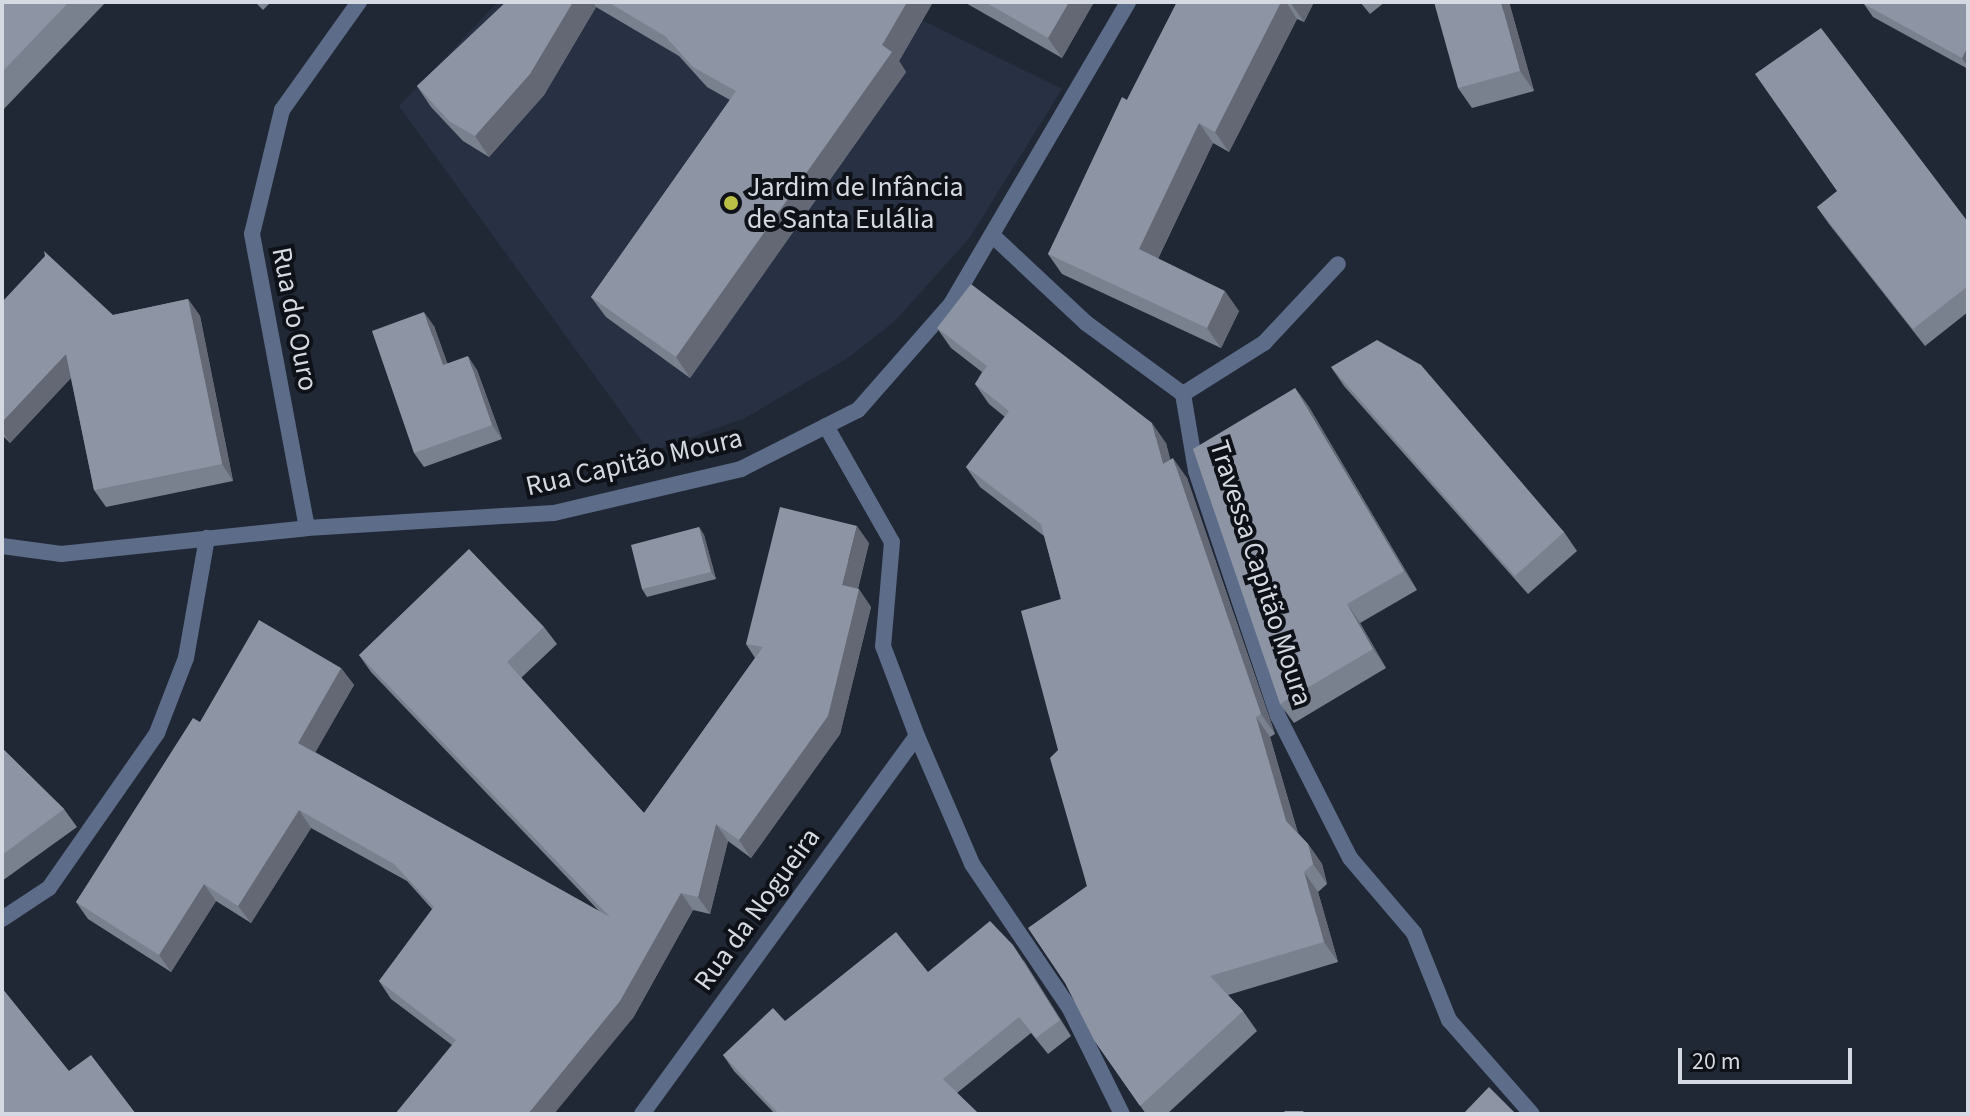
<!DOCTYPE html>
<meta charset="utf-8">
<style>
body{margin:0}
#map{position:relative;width:1970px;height:1116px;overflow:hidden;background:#212835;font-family:"Source Sans 3",sans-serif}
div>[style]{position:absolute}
.built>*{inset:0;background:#273143}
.service>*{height:16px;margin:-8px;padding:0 8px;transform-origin:8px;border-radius:8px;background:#5c6c89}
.minor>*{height:16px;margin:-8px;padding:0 8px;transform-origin:8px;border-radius:8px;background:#5c6c89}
.wall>*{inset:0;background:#79808e}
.shaded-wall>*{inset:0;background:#636874}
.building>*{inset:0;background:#8d95a5}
.dots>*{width:22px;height:22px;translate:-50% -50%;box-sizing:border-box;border:4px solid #0e1117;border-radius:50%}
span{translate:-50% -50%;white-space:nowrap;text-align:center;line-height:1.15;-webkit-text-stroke:8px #0e1117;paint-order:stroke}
.poi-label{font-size:28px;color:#d5dae2}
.left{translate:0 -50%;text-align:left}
.street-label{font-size:28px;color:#d5dae2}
.frame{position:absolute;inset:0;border:4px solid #d5dae2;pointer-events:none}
.scale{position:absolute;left:1678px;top:1048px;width:174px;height:36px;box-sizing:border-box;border:4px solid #d5dae2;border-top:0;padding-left:10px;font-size:24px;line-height:28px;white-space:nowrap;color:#d5dae2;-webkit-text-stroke:6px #0e1117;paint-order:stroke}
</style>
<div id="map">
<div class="built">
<i style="clip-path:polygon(498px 2px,885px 2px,1062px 89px,970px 237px,896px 320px,848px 358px,745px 418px,650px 452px,399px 106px)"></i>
</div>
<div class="service">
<i style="left:1183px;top:394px;width:96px;rotate:-32.2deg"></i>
<i style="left:1264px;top:343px;width:108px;rotate:-46.9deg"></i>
</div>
<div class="minor">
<i style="left:992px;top:235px;width:129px;rotate:43.1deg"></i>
<i style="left:1086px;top:323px;width:120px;rotate:36.2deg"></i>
<i style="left:1183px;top:394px;width:78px;rotate:80.4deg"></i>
<i style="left:1196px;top:471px;width:258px;rotate:71.5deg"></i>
<i style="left:1278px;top:716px;width:159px;rotate:63.1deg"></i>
<i style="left:1350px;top:858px;width:99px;rotate:49.5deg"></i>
<i style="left:1414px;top:933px;width:94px;rotate:68.1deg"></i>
<i style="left:1449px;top:1020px;width:125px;rotate:48.6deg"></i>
<i style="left:826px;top:426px;width:133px;rotate:60.4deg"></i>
<i style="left:892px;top:542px;width:104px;rotate:94.9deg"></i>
<i style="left:883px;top:646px;width:96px;rotate:69.3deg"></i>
<i style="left:917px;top:736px;width:139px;rotate:66.7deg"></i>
<i style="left:972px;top:864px;width:175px;rotate:55.9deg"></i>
<i style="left:1070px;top:1009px;width:117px;rotate:63.7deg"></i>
<i style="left:307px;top:528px;width:299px;rotate:-100.6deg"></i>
<i style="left:252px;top:234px;width:128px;rotate:-76.4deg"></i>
<i style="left:282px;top:110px;width:133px;rotate:-54.5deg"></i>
<i style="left:2px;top:546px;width:60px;rotate:7.7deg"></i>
<i style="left:61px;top:554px;width:247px;rotate:-6deg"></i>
<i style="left:307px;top:528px;width:247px;rotate:-3.5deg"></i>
<i style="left:554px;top:513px;width:192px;rotate:-13.2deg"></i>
<i style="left:741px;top:469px;width:131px;rotate:-26.8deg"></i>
<i style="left:858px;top:410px;width:141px;rotate:-48.7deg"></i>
<i style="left:951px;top:304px;width:350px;rotate:-59.6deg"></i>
<i style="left:2px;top:919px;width:56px;rotate:-33.4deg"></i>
<i style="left:49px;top:888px;width:189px;rotate:-55.1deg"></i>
<i style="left:157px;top:733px;width:80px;rotate:-68.9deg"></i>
<i style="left:186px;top:658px;width:122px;rotate:-80.1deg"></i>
<i style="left:642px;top:1114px;width:467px;rotate:-54deg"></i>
</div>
<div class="wall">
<i style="clip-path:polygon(2px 2px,106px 2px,2px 111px)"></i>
<i style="clip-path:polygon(255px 2px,271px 2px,263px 10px)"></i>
<i style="clip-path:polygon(506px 2px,933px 2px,899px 61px,906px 72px,690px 378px,606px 317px,591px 297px,730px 100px,707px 87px,679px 56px,596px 7px,544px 95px,489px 157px,463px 141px,431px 107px,417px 86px)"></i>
<i style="clip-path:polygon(964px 2px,1094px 2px,1062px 58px)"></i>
<i style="clip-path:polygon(1177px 2px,1314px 2px,1304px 22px,1297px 19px,1229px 152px,1213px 143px,1158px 259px,1239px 311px,1221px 348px,1062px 274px,1048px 254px)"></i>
<i style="clip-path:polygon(1360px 2px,1385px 2px,1370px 14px)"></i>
<i style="clip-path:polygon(1509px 2px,1534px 91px,1472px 108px,1458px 88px)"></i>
<i style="clip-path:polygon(1968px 2px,1968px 69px,1873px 17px,1864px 4px)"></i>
<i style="clip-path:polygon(1817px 207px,1968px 222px,1968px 312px,1925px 346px,1829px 224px)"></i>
<i style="clip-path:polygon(188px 299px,200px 316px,233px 481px,106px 507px,94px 490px,71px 378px,10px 443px,2px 435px,2px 302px,113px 315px)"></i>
<i style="clip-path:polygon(434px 326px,447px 363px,477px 370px,502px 439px,424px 467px,414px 453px)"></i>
<i style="clip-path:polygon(937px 328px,1166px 443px,1170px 460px,1187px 478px,1275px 734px,1270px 737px,1298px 833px,1308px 844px,1322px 864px,1327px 884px,1318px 892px,1338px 962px,1228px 995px,1243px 1011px,1257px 1031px,1167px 1114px,1146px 1114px,1094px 1040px,1087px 886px,1058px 750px,1061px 599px,1044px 536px,980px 487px,966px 467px,1005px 417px,989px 404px,975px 384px,982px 372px,951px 348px)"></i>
<i style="clip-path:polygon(1331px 367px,1564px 532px,1577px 551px,1528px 594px,1344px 386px)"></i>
<i style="clip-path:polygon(1295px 388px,1309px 407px,1417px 590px,1360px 623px,1386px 668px,1294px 723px,1280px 704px)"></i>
<i style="clip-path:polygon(699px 527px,704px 535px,716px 579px,647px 597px,642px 589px)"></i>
<i style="clip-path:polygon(869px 543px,858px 589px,871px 607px,840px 734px,751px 858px,728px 841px,710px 914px,693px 910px,633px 1018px,452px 1045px,391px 999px,379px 981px,432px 909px,407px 881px,311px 828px,251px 923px,216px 901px,171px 972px,88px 919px,76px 902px,200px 722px,341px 668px,354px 685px,315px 752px,600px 912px,371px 672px,359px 655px,544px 627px,557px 644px,521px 678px,644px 813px,755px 658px,746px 644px)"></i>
<i style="clip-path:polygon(2px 748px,64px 809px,77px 827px,2px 881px)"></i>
<i style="clip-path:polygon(1024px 961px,1071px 1036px,1048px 1054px,1031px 1033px,957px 1093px,979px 1114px,775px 1114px,734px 1071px,723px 1055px,785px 1021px,928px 972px)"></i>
</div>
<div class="shaded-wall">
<i style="clip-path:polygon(573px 2px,593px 2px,596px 7px,544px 95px,489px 157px,475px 136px)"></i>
<i style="clip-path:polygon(907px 2px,933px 2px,899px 61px,906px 72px,690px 378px,676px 357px,882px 45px)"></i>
<i style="clip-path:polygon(1069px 2px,1094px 2px,1062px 58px,1048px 38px)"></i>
<i style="clip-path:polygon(1281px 2px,1286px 2px,1297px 19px,1229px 152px,1215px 132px)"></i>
<i style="clip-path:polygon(1290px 2px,1314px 2px,1304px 22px)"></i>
<i style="clip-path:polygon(1501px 2px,1509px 2px,1534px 91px,1520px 71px)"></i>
<i style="clip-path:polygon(1968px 46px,1968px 67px,1962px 58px)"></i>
<i style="clip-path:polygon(1199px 123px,1213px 143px,1153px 269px,1139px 249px)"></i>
<i style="clip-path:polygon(1225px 291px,1239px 311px,1221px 348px,1207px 328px)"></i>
<i style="clip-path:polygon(188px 299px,200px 316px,233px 481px,222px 464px)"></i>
<i style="clip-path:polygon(424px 312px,434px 326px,453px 379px,443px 365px)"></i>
<i style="clip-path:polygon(66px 354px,77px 371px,10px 443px,2px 431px,2px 422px)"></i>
<i style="clip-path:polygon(468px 356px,477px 370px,502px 439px,492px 425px)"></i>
<i style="clip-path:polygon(1295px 388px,1309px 407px,1417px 590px,1404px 571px)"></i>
<i style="clip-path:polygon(1152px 423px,1166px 443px,1177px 484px,1163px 464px)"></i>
<i style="clip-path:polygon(1173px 458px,1187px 478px,1275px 734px,1261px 714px)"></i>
<i style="clip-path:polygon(857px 526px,869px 543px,854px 603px,842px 585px)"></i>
<i style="clip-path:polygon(699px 527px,704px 535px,716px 579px,711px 572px)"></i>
<i style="clip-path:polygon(859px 589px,871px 607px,840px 734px,751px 858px,739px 840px)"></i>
<i style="clip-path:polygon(1347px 604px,1360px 623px,1386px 668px,1373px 649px)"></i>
<i style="clip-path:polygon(341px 668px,354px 685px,311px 760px,298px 743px)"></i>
<i style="clip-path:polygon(1256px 717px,1270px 737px,1300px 841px,1286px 821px)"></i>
<i style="clip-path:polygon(299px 810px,311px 828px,251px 923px,238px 906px)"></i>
<i style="clip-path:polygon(716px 824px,728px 841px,710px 914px,698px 897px)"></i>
<i style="clip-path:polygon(1308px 844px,1322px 864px,1327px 884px,1313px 864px)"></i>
<i style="clip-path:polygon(1304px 872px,1318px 892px,1338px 962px,1324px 942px)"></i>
<i style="clip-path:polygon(204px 884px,216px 901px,171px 972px,159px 955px)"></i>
<i style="clip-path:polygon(681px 893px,693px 910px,633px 1018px,554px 1114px,528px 1114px)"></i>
<i style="clip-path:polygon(1013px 945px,1024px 961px,1071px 1036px,1060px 1020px)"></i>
</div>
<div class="building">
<i style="clip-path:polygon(2px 2px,69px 2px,2px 72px)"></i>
<i style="clip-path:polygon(506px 2px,573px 2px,530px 74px,475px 136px,449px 121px,417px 86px)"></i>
<i style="clip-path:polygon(608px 2px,907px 2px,882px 45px,892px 52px,676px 357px,591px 297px,736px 91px,693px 67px,665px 36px)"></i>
<i style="clip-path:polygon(985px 2px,1069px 2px,1048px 38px)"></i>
<i style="clip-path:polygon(1177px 2px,1281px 2px,1215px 132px,1199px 123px,1139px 249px,1225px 291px,1207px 328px,1048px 254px,1122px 97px,1127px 100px)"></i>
<i style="clip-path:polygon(1434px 2px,1501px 2px,1520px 71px,1458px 88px)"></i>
<i style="clip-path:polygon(1867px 2px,1968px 2px,1968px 46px,1962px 58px,1864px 4px)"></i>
<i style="clip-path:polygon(1821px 28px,1968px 222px,1968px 286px,1913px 329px,1817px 207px,1837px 191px,1755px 74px)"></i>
<i style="clip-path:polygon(44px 251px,113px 315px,188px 299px,222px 464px,94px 490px,66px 354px,2px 422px,2px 302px,45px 256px)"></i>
<i style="clip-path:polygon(971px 284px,1152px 423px,1163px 464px,1173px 458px,1261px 714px,1256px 717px,1286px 821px,1308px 844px,1313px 864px,1304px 872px,1324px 942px,1210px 976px,1243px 1011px,1140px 1106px,1094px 1040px,1065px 983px,1028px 928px,1087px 886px,1050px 758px,1058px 750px,1021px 611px,1061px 599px,1041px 524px,966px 467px,1009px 411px,975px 384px,987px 366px,937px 328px)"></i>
<i style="clip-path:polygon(424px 312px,443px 365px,468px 356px,492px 425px,414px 453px,372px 331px)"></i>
<i style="clip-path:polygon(1377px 340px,1421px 365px,1564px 532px,1515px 576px,1331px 367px)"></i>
<i style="clip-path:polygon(1295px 388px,1404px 571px,1347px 604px,1373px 649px,1280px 704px,1193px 449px)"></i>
<i style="clip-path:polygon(780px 507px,857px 526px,842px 585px,859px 589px,828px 716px,739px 840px,716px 824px,698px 897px,681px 893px,620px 1001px,528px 1114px,395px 1114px,456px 1040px,379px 981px,434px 907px,394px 864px,299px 810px,238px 906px,204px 884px,159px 955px,76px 902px,193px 718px,200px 722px,259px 620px,341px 668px,298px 743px,610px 917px,359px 655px,469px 549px,544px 627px,507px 662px,644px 813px,763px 647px,746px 644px)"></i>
<i style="clip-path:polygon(699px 527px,711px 572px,642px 589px,631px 545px)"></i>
<i style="clip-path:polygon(2px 748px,64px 809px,2px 855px)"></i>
<i style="clip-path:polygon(990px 921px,1013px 945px,1060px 1020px,1036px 1038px,1019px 1017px,943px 1079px,979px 1114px,779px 1114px,723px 1055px,773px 1008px,785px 1021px,896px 932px,928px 972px)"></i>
<i style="clip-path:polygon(2px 988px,69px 1071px,91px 1055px,136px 1114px,2px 1114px)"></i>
<i style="clip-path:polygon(1489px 1087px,1516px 1114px,1463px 1114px)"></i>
<i style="clip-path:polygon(1285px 1111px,1303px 1111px,1305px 1114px,1282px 1114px)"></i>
</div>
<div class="dots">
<i style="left:731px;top:203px;background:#bac045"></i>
</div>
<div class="poi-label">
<span class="left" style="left:747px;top:203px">Jardim de Infância<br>de Santa Eulália</span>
</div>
<div class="street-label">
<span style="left:295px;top:319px;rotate:79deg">Rua do Ouro</span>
<span style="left:634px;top:462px;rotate:-13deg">Rua Capitão Moura</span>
<span style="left:1261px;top:573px;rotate:72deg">Travessa Capitão Moura</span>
<span style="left:757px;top:909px;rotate:-54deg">Rua da Nogueira</span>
</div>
<div class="frame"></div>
<div class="scale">20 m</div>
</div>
